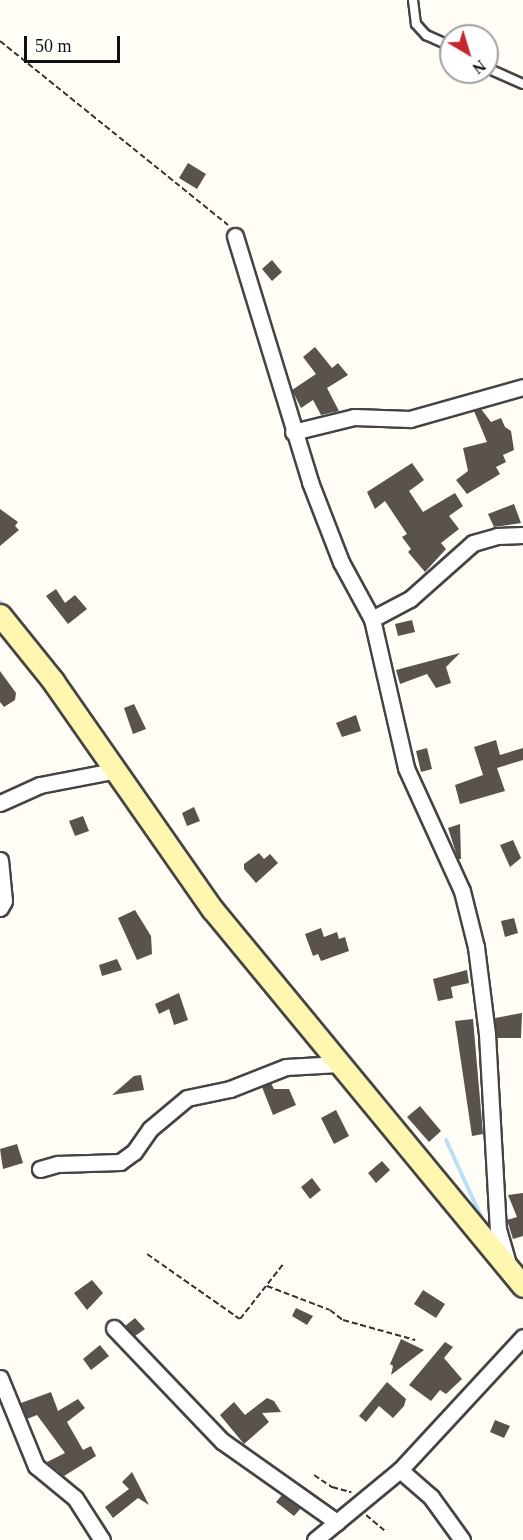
<!DOCTYPE html>
<style>
body{margin:0}
#map{position:relative;width:523px;height:1540px;overflow:hidden;background:#fffdf5;font-family:"Times New Roman",serif}
div>[style]{position:absolute}
.stream>*{height:4px;margin:-2px;padding:0 2px;transform-origin:2px;border-radius:2px;background:#b9e0f7}
.building>*{inset:0;background:#5a524d}
.path>*{height:2px;margin-top:-1px;transform-origin:0;background:repeating-linear-gradient(90deg,#333 0 6px,transparent 0 9px)}
.roads{filter:drop-shadow(2px 0 #444) drop-shadow(-2px 0 #444) drop-shadow(0 2px #444) drop-shadow(0 -2px #444)}
.lane>*{height:8px;margin:-4px;padding:0 4px;transform-origin:4px;border-radius:4px;background:#fff}
.street>*{height:15px;margin:-7.5px;padding:0 7.5px;transform-origin:7.5px;border-radius:7.5px;background:#fff}
.secondary>*{height:21px;margin:-10.5px;padding:0 10.5px;transform-origin:10.5px;border-radius:10.5px;background:#fff6b0}
span{translate:-50% -50%;white-space:nowrap;text-align:center;line-height:1.15;-webkit-text-stroke:6px #fff;paint-order:stroke}
.north{position:absolute;left:439px;top:24px;width:60px;height:60px;box-sizing:border-box;background:#fff;border:2px solid #a0a0a0;border-radius:50%;rotate:142deg;font-size:16px;font-weight:700;line-height:24px;text-align:center;color:#111}
.north::after{content:'';display:block;margin:auto;width:21px;height:27px;background:#c4262e;clip-path:polygon(50% 0,100% 100%,50% 72%,0 100%)}
.scale{position:absolute;left:24px;top:36px;width:96px;height:27px;box-sizing:border-box;border:3px solid #111;border-top:0;padding-left:8px;font-size:18px;line-height:21px;white-space:nowrap;color:#111;-webkit-text-stroke:4px #fff;paint-order:stroke}
</style>
<div id="map">
<div class="stream">
<i style="left:0;top:602px;width:2px;rotate:27deg"></i>
<i style="left:446px;top:1140px;width:91px;rotate:65.4deg"></i>
</div>
<div class="building">
<i style="clip-path:polygon(188px 163px,206px 174px,197px 189px,179px 178px)"></i>
<i style="clip-path:polygon(272px 260px,282px 272px,272px 281px,262px 269px)"></i>
<i style="clip-path:polygon(315px 347px,332px 368px,338px 363px,348px 375px,327px 388px,339px 411px,321px 415px,313px 400px,301px 408px,292px 390px,316px 374px,303px 357px)"></i>
<i style="clip-path:polygon(481px 409px,491px 422px,501px 418px,505px 427px,511px 431px,514px 450px,503px 455px,506px 462px,496px 467px,500px 474px,467px 494px,456px 480px,468px 471px,463px 448px,487px 442px,474px 411px)"></i>
<i style="clip-path:polygon(412px 463px,424px 480px,409px 491px,423px 512px,455px 493px,463px 506px,449px 516px,459px 529px,441px 543px,446px 549px,425px 572px,408px 552px,411px 549px,402px 537px,407px 534px,385px 501px,375px 509px,367px 492px)"></i>
<i style="clip-path:polygon(514px 504px,521px 523px,494px 527px,488px 514px)"></i>
<i style="clip-path:polygon(0 509px,18px 522px,15px 526px,19px 530px,0 546px)"></i>
<i style="clip-path:polygon(56px 589px,65px 603px,75px 595px,87px 609px,68px 624px,46px 596px)"></i>
<i style="clip-path:polygon(412px 620px,415px 632px,398px 636px,395px 624px)"></i>
<i style="clip-path:polygon(460px 653px,446px 667px,451px 683px,436px 688px,427px 674px,400px 684px,396px 670px)"></i>
<i style="clip-path:polygon(0 671px,16px 693px,15px 700px,4px 707px,0 702px)"></i>
<i style="clip-path:polygon(134px 704px,146px 729px,133px 734px,124px 708px)"></i>
<i style="clip-path:polygon(356px 715px,361px 731px,342px 737px,336px 723px)"></i>
<i style="clip-path:polygon(496px 740px,500px 755px,523px 748px,523px 760px,497px 768px,505px 791px,460px 804px,455px 785px,483px 775px,474px 747px)"></i>
<i style="clip-path:polygon(427px 748px,432px 769px,421px 772px,416px 751px)"></i>
<i style="clip-path:polygon(194px 807px,200px 821px,187px 826px,182px 813px)"></i>
<i style="clip-path:polygon(83px 816px,89px 831px,75px 836px,69px 821px)"></i>
<i style="clip-path:polygon(460px 824px,461px 859px,458px 859px,448px 828px)"></i>
<i style="clip-path:polygon(513px 840px,521px 858px,510px 867px,500px 845px)"></i>
<i style="clip-path:polygon(259px 853px,264px 859px,270px 854px,278px 863px,256px 883px,244px 869px,244px 864px)"></i>
<i style="clip-path:polygon(135px 910px,151px 936px,152px 954px,137px 960px,118px 918px)"></i>
<i style="clip-path:polygon(514px 918px,518px 933px,505px 937px,501px 921px)"></i>
<i style="clip-path:polygon(321px 928px,324px 937px,337px 932px,339px 939px,345px 937px,349px 951px,321px 961px,318px 954px,313px 956px,305px 934px)"></i>
<i style="clip-path:polygon(117px 959px,122px 970px,102px 976px,99px 965px)"></i>
<i style="clip-path:polygon(467px 970px,469px 983px,451px 987px,453px 998px,438px 1001px,433px 979px)"></i>
<i style="clip-path:polygon(179px 993px,188px 1020px,174px 1025px,169px 1009px,159px 1014px,155px 1004px)"></i>
<i style="clip-path:polygon(522px 1013px,521px 1038px,497px 1038px,495px 1018px)"></i>
<i style="clip-path:polygon(473px 1019px,483px 1134px,472px 1136px,455px 1021px)"></i>
<i style="clip-path:polygon(141px 1075px,144px 1090px,112px 1095px,134px 1076px)"></i>
<i style="clip-path:polygon(271px 1083px,274px 1089px,289px 1089px,296px 1105px,273px 1115px,262px 1087px)"></i>
<i style="clip-path:polygon(420px 1106px,441px 1131px,429px 1142px,407px 1117px)"></i>
<i style="clip-path:polygon(336px 1110px,349px 1136px,334px 1144px,321px 1118px)"></i>
<i style="clip-path:polygon(17px 1144px,23px 1163px,3px 1169px,0 1149px)"></i>
<i style="clip-path:polygon(382px 1161px,390px 1170px,376px 1183px,368px 1173px)"></i>
<i style="clip-path:polygon(312px 1178px,321px 1190px,310px 1199px,301px 1187px)"></i>
<i style="clip-path:polygon(523px 1193px,523px 1236px,513px 1239px,507px 1220px,517px 1217px,508px 1195px)"></i>
<i style="clip-path:polygon(92px 1280px,103px 1293px,87px 1310px,74px 1293px)"></i>
<i style="clip-path:polygon(423px 1290px,445px 1304px,436px 1318px,414px 1304px)"></i>
<i style="clip-path:polygon(296px 1308px,313px 1316px,307px 1325px,292px 1316px)"></i>
<i style="clip-path:polygon(135px 1318px,145px 1329px,135px 1336px,125px 1326px)"></i>
<i style="clip-path:polygon(401px 1339px,424px 1350px,391px 1375px,393px 1366px,390px 1364px)"></i>
<i style="clip-path:polygon(445px 1342px,453px 1347px,444px 1358px,462px 1379px,446px 1394px,440px 1390px,431px 1401px,409px 1385px)"></i>
<i style="clip-path:polygon(100px 1345px,109px 1356px,91px 1370px,83px 1359px)"></i>
<i style="clip-path:polygon(387px 1382px,406px 1399px,404px 1406px,393px 1418px,379px 1406px,366px 1422px,359px 1416px)"></i>
<i style="clip-path:polygon(51px 1392px,58px 1411px,78px 1399px,85px 1408px,67px 1422px,83px 1450px,91px 1446px,96px 1456px,64px 1476px,47px 1462px,65px 1453px,37px 1415px,27px 1419px,21px 1403px)"></i>
<i style="clip-path:polygon(267px 1398px,274px 1401px,281px 1412px,262px 1413px,269px 1422px,244px 1444px,220px 1415px,234px 1402px,245px 1415px)"></i>
<i style="clip-path:polygon(495px 1420px,510px 1426px,504px 1438px,490px 1432px)"></i>
<i style="clip-path:polygon(132px 1472px,149px 1505px,138px 1498px,113px 1518px,105px 1507px,129px 1489px,122px 1482px)"></i>
<i style="clip-path:polygon(282px 1495px,301px 1508px,294px 1516px,276px 1502px)"></i>
</div>
<div class="path">
<i style="left:0;top:41px;width:293px;rotate:38.9deg"></i>
<i style="left:147px;top:1254px;width:113px;rotate:35deg"></i>
<i style="left:240px;top:1319px;width:71px;rotate:-51.8deg"></i>
<i style="left:267px;top:1286px;width:67px;rotate:20.9deg"></i>
<i style="left:330px;top:1310px;width:16px;rotate:38deg"></i>
<i style="left:343px;top:1320px;width:75px;rotate:15.5deg"></i>
<i style="left:314px;top:1475px;width:22px;rotate:34deg"></i>
<i style="left:332px;top:1487px;width:20px;rotate:15deg"></i>
<i style="left:366px;top:1515px;width:25px;rotate:40deg"></i>
</div>
<div class="roads">
<div class="lane">
<i style="left:413px;top:0;width:24px;rotate:83deg"></i>
<i style="left:416px;top:24px;width:15px;rotate:48deg"></i>
<i style="left:426px;top:35px;width:27px;rotate:24deg"></i>
<i style="left:487px;top:68px;width:39px;rotate:24deg"></i>
</div>
<div class="street">
<i style="left:235px;top:236px;width:257px;rotate:73deg"></i>
<i style="left:310px;top:482px;width:86px;rotate:68.8deg"></i>
<i style="left:341px;top:562px;width:65px;rotate:61.5deg"></i>
<i style="left:372px;top:619px;width:153px;rotate:77.1deg"></i>
<i style="left:406px;top:768px;width:135px;rotate:65.5deg"></i>
<i style="left:462px;top:891px;width:58px;rotate:76deg"></i>
<i style="left:476px;top:947px;width:88px;rotate:82.8deg"></i>
<i style="left:487px;top:1034px;width:195px;rotate:86.8deg"></i>
<i style="left:498px;top:1229px;width:35px;rotate:74deg"></i>
<i style="left:293px;top:432px;width:63px;rotate:-13.8deg"></i>
<i style="left:354px;top:417px;width:56px;rotate:2deg"></i>
<i style="left:410px;top:419px;width:117px;rotate:-15.8deg"></i>
<i style="left:372px;top:619px;width:43px;rotate:-27.8deg"></i>
<i style="left:410px;top:599px;width:84px;rotate:-41.6deg"></i>
<i style="left:473px;top:543px;width:25px;rotate:-16deg"></i>
<i style="left:497px;top:536px;width:26px;rotate:-2deg"></i>
<i style="left:0;top:803px;width:44px;rotate:-24.2deg"></i>
<i style="left:40px;top:785px;width:74px;rotate:-10.9deg"></i>
<i style="left:0;top:860px;width:41px;rotate:84.4deg"></i>
<i style="left:4px;top:901px;width:8px;rotate:120deg"></i>
<i style="left:40px;top:1169px;width:19px;rotate:-16deg"></i>
<i style="left:58px;top:1164px;width:62px;rotate:-1.8deg"></i>
<i style="left:120px;top:1162px;width:17px;rotate:-36deg"></i>
<i style="left:134px;top:1152px;width:28px;rotate:-55deg"></i>
<i style="left:150px;top:1129px;width:48px;rotate:-40deg"></i>
<i style="left:187px;top:1098px;width:44px;rotate:-11.8deg"></i>
<i style="left:230px;top:1089px;width:60px;rotate:-21.4deg"></i>
<i style="left:286px;top:1067px;width:53px;rotate:-3.2deg"></i>
<i style="left:114px;top:1328px;width:156px;rotate:46.3deg"></i>
<i style="left:222px;top:1441px;width:141px;rotate:35.2deg"></i>
<i style="left:0;top:1378px;width:95px;rotate:67.8deg"></i>
<i style="left:36px;top:1466px;width:50px;rotate:39.4deg"></i>
<i style="left:75px;top:1498px;width:50px;rotate:57.3deg"></i>
<i style="left:400px;top:1470px;width:41px;rotate:41.1deg"></i>
<i style="left:431px;top:1497px;width:53px;rotate:54.2deg"></i>
<i style="left:315px;top:1540px;width:110px;rotate:-39.5deg"></i>
<i style="left:400px;top:1470px;width:181px;rotate:-47.2deg"></i>
</div>
<div class="secondary">
<i style="left:0;top:615px;width:85px;rotate:51.2deg"></i>
<i style="left:53px;top:681px;width:279px;rotate:55.1deg"></i>
<i style="left:213px;top:910px;width:487px;rotate:50.5deg"></i>
</div>
</div>
<div class="north">N</div>
<div class="scale">50 m</div>
</div>
